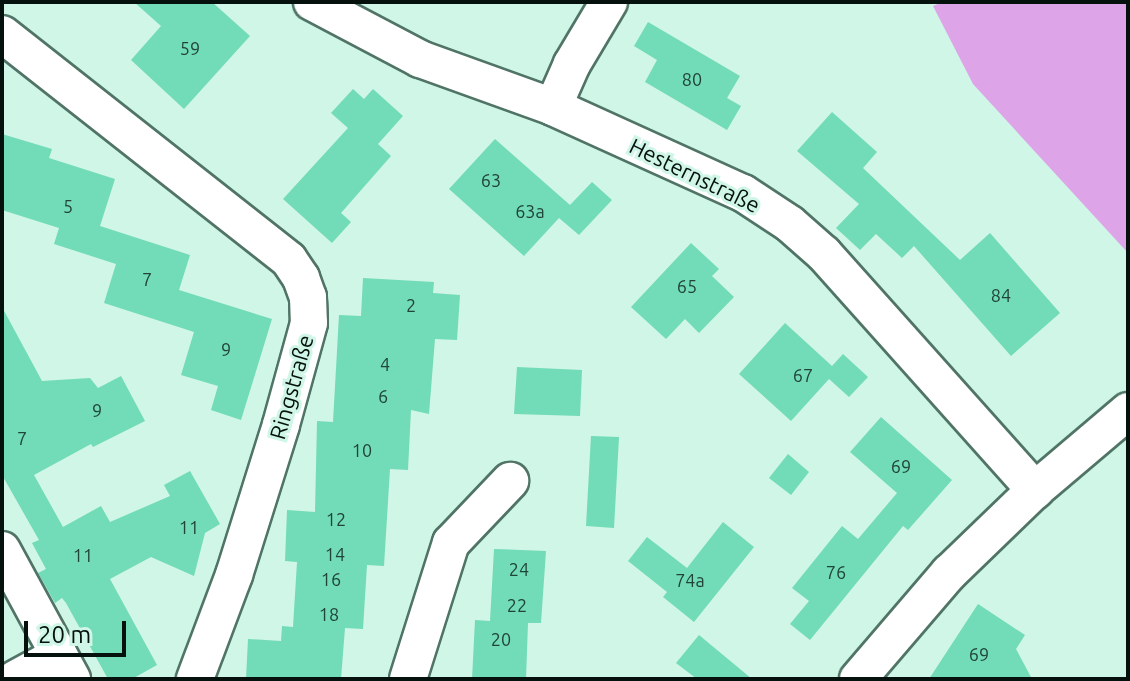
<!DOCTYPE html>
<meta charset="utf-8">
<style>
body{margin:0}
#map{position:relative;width:1130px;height:681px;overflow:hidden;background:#cff6e6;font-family:Ubuntu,sans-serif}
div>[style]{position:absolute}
.forest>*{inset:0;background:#dda4e8}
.building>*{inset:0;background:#72dbb7}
.roads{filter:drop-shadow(2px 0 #507466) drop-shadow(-2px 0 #507466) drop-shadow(0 2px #507466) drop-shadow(0 -2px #507466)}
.minor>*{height:36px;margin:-18px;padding:0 18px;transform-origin:18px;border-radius:18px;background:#fff}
span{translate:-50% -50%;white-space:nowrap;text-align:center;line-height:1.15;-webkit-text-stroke:6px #cff6e6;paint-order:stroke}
.number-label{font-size:18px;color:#204437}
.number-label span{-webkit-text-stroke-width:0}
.street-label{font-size:22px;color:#04110c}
.frame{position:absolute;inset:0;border:4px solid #04110c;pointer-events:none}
.scale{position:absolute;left:24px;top:621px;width:102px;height:36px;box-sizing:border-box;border:4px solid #04110c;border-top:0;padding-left:10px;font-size:24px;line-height:28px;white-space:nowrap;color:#04110c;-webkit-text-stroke:6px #cff6e6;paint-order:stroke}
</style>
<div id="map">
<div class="forest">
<i style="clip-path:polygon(942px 2px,1128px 2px,1128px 253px,973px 84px,933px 6px)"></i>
</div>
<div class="building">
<i style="clip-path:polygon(134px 2px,212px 2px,250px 36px,184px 109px,131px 60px,161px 26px)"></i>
<i style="clip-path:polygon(648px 22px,740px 76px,727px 98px,741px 106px,727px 130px,645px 82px,657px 60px,634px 46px)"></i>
<i style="clip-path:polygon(353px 89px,364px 99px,373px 89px,403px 116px,378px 144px,391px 156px,341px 213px,351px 222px,332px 243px,283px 199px,348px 128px,331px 113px)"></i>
<i style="clip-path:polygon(832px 112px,877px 152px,863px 168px,960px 260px,990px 233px,1060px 313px,1011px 356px,914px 246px,902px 258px,876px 234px,860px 250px,836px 228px,859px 204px,797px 151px)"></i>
<i style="clip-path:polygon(2px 134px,52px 149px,49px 158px,115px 179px,100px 226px,190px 255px,179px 290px,272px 319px,241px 420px,211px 410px,218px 386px,181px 375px,194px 332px,104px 303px,116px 264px,54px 244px,59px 228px,2px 210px)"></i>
<i style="clip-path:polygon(495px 139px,570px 205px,592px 182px,612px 200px,579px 235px,559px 218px,524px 256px,449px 189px)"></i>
<i style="clip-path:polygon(691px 243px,719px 269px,712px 276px,734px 297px,699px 333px,685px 319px,666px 339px,631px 307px)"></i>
<i style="clip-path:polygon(363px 278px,434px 282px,433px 293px,460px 295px,457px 340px,435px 339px,429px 414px,411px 410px,408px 470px,390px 469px,384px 566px,367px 565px,363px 629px,345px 628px,341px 679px,246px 679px,248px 639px,281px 641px,282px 626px,293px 627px,297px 562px,285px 561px,287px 510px,315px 512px,317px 421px,333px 422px,339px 315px,361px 316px)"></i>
<i style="clip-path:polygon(2px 307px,42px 381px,90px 378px,98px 388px,121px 376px,145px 421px,93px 447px,91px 444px,34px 475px,63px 527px,101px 506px,110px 522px,170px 496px,164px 485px,190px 471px,220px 524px,205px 533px,194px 576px,151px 557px,110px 579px,157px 665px,132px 679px,108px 679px,66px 603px,62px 598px,55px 603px,38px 573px,46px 569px,32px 543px,39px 540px,2px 475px)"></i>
<i style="clip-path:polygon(785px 323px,832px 366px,843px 354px,868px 377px,849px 397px,829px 379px,791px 421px,739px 374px)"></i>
<i style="clip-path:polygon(517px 367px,582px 370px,580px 416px,514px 414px)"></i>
<i style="clip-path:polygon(881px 417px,952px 480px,908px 530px,903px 526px,810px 640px,790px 624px,809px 601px,792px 588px,842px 526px,858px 539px,897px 493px,850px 452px)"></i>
<i style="clip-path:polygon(591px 436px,619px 437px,614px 528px,586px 526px)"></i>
<i style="clip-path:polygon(788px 454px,809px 472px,791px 495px,769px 478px)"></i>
<i style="clip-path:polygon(723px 522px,754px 547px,694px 622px,663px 597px,667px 592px,628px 561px,647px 537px,687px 568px)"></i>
<i style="clip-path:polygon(494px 549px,546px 551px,541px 623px,528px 623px,526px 679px,472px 679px,475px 620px,490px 621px)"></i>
<i style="clip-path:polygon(978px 604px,1025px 635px,1016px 649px,1032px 679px,929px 679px)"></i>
<i style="clip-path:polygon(699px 635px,752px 679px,697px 679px,676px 663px)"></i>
</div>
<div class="roads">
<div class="minor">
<i style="left:312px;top:2px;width:122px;rotate:27.8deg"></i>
<i style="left:420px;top:59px;width:141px;rotate:19.8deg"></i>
<i style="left:553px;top:107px;width:209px;rotate:24.4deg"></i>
<i style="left:743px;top:193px;width:56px;rotate:33.4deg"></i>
<i style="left:790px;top:224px;width:45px;rotate:41.4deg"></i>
<i style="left:824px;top:254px;width:317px;rotate:48.2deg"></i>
<i style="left:2px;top:34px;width:365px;rotate:38.2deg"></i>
<i style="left:289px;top:260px;width:22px;rotate:56deg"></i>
<i style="left:301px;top:278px;width:20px;rotate:70deg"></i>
<i style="left:308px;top:297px;width:26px;rotate:88deg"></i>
<i style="left:309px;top:323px;width:106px;rotate:105.4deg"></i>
<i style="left:281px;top:425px;width:157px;rotate:107.4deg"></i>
<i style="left:234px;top:575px;width:111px;rotate:110.6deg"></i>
<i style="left:553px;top:107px;width:47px;rotate:-66.2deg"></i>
<i style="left:572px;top:64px;width:72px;rotate:-59.2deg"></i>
<i style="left:2px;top:550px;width:147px;rotate:61.5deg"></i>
<i style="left:15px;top:679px;width:50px;rotate:-28.6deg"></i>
<i style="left:408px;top:679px;width:143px;rotate:-72.5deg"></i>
<i style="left:451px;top:543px;width:86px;rotate:-46.4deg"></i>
<i style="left:858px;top:679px;width:140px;rotate:-49.4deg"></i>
<i style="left:949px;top:573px;width:120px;rotate:-44deg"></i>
<i style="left:1035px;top:490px;width:122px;rotate:-40.3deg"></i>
</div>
</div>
<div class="number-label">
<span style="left:190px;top:48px">59</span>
<span style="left:692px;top:79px">80</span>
<span style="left:491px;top:180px">63</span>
<span style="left:68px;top:206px">5</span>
<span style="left:530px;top:211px">63a</span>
<span style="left:147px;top:279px">7</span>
<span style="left:687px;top:286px">65</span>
<span style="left:1001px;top:295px">84</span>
<span style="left:411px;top:305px">2</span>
<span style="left:226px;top:349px">9</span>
<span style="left:385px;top:364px">4</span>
<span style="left:803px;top:375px">67</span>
<span style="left:383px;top:396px">6</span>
<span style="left:97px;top:410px">9</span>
<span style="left:22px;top:438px">7</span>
<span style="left:362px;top:450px">10</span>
<span style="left:901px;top:466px">69</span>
<span style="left:336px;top:519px">12</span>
<span style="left:189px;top:527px">11</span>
<span style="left:335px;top:554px">14</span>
<span style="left:83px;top:555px">11</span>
<span style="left:519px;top:569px">24</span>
<span style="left:836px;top:572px">76</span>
<span style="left:331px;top:579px">16</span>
<span style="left:690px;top:580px">74a</span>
<span style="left:517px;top:605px">22</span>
<span style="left:329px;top:614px">18</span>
<span style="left:501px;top:639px">20</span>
<span style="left:979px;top:654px">69</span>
</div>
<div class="street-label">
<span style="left:695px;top:175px;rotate:26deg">Hesternstraße</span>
<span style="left:291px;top:387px;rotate:-74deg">Ringstraße</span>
</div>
<div class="frame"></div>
<div class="scale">20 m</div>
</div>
